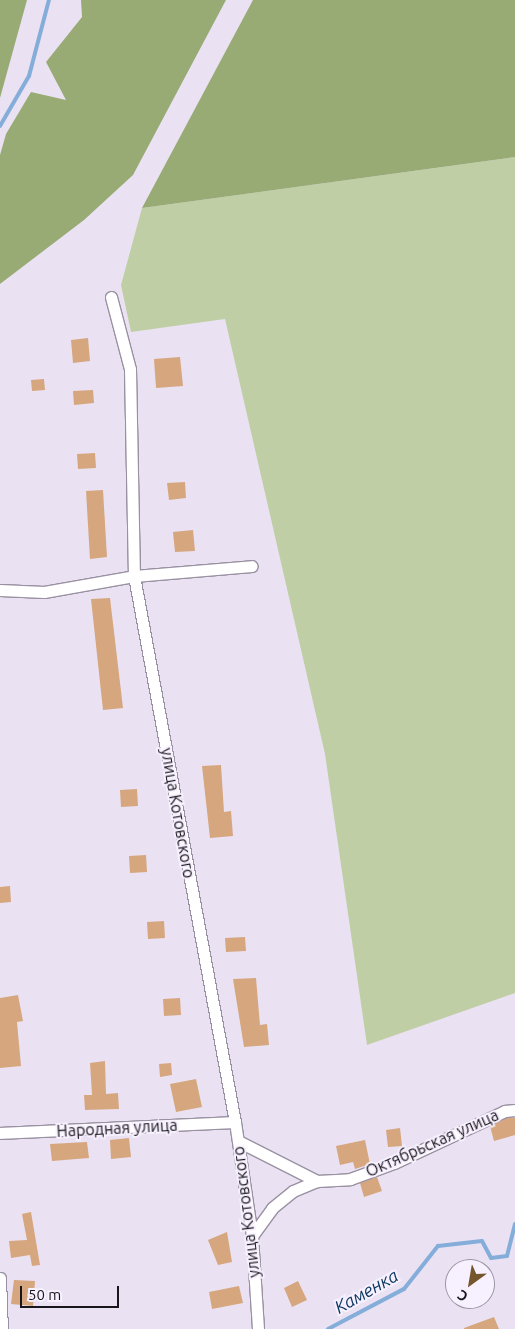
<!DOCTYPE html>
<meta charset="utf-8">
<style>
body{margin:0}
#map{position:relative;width:515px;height:1329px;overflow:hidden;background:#eae2f3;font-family:Ubuntu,sans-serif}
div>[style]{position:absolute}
.green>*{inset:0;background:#c0cea6}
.forest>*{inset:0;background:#98ab74}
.stream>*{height:4px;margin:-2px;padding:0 2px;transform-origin:2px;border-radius:2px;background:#85adda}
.building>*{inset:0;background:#d6a67e}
.roads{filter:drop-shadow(1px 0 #9991a1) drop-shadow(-1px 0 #9991a1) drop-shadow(0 1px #9991a1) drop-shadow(0 -1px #9991a1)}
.minor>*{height:11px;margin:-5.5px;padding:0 5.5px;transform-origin:5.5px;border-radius:5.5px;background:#fff}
span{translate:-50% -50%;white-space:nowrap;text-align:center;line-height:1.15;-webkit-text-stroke:4px #f7f0fe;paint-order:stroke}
.street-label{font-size:16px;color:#18151b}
.water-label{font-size:18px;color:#09345e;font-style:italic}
.north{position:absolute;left:445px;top:1259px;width:50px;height:50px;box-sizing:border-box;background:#f7f0fe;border:1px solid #9e98a3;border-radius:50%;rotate:212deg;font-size:14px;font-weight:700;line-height:20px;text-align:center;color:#18151b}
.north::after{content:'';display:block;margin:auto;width:18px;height:22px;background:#75552b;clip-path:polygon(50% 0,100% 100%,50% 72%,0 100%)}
.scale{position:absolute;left:20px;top:1286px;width:99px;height:22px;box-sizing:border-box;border:2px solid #18151b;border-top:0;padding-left:6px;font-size:15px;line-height:18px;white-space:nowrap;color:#18151b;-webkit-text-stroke:4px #f7f0fe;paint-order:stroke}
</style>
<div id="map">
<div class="green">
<i style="clip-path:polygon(515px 157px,515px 993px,367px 1045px,325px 754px,225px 319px,131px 332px,121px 285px,142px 208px)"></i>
</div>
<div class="forest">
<i style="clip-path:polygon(0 0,27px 0,0 98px)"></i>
<i style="clip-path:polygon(81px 0,226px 0,133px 175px,84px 220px,0 284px,0 155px,6px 134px,31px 92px,66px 100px,46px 62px,82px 17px)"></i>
<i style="clip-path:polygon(253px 0,515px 0,515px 157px,142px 208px)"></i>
</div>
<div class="stream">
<i style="left:0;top:126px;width:58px;rotate:-59.9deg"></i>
<i style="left:29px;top:76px;width:79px;rotate:-75.3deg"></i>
<i style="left:328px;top:1329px;width:86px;rotate:-27.8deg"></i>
<i style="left:404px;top:1289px;width:55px;rotate:-51.7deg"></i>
<i style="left:438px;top:1246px;width:44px;rotate:-6.5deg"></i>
<i style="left:482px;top:1241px;width:19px;rotate:62deg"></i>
<i style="left:491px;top:1258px;width:16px;rotate:-7deg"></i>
<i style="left:507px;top:1256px;width:33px;rotate:-76deg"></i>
</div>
<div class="building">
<i style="clip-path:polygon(88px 338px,90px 361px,73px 363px,71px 340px)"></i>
<i style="clip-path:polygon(180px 357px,183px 386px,156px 388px,154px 359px)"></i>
<i style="clip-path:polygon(44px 379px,45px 390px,32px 391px,31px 380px)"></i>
<i style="clip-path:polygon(93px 390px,94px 403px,74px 405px,73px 391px)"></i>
<i style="clip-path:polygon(95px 453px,96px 468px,78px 469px,77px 454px)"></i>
<i style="clip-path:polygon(185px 482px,186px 498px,169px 500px,167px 483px)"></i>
<i style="clip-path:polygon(103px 490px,107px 557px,90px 559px,86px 491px)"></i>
<i style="clip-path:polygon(193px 530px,195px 551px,175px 552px,173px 532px)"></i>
<i style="clip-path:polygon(110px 598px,123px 708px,103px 710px,91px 599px)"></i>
<i style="clip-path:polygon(221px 765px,224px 812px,231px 811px,233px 836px,210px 838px,202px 766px)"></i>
<i style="clip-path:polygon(137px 789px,138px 806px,121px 807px,120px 790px)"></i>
<i style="clip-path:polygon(146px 855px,147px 872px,130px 873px,129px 856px)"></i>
<i style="clip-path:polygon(10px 886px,11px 902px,0 903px,0 887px)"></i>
<i style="clip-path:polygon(164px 921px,165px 938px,148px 939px,147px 922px)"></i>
<i style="clip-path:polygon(245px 937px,246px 951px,226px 952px,225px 938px)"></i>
<i style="clip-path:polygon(256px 978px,260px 1025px,267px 1024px,269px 1045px,244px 1047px,233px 979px)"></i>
<i style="clip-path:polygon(18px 995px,23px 1021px,17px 1022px,21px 1066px,0 1068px,0 998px)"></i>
<i style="clip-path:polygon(180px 998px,181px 1015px,164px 1016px,163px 999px)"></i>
<i style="clip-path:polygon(105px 1061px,106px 1094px,118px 1093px,119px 1109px,85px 1110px,84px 1095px,92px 1095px,90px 1063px)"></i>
<i style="clip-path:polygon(171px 1063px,172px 1075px,160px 1077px,159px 1064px)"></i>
<i style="clip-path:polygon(196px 1079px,202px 1107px,176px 1112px,170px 1084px)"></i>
<i style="clip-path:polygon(507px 1118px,515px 1118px,515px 1135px,494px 1141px,490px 1126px)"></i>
<i style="clip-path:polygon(400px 1128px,402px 1146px,388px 1147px,386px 1130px)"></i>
<i style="clip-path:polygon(129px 1138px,131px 1157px,111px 1159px,110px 1140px)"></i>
<i style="clip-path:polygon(365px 1140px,370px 1164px,355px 1169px,353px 1162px,340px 1165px,336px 1146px)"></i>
<i style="clip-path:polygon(87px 1142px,89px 1158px,52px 1161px,50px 1144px)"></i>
<i style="clip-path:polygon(377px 1177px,382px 1191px,364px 1197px,360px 1183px)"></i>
<i style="clip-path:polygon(31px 1212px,40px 1265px,32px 1266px,30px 1255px,11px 1258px,9px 1241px,27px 1240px,22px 1214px)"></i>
<i style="clip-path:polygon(227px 1232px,232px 1262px,218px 1265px,208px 1240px)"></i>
<i style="clip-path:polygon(14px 1280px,35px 1281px,33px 1306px,11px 1304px)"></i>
<i style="clip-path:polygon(298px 1281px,307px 1300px,292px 1307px,284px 1288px)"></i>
<i style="clip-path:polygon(239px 1286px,243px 1303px,212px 1309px,209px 1292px)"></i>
<i style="clip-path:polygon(494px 1317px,499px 1329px,464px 1329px,464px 1328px)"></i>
</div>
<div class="roads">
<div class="minor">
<i style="left:111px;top:297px;width:74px;rotate:75.2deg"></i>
<i style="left:130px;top:369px;width:207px;rotate:88.9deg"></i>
<i style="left:134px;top:576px;width:555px;rotate:79.52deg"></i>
<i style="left:235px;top:1122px;width:115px;rotate:81.5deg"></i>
<i style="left:252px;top:1236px;width:93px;rotate:86.3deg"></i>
<i style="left:0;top:590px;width:44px;rotate:2.6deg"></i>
<i style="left:44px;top:592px;width:91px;rotate:-10.1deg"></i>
<i style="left:134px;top:576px;width:118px;rotate:-4.8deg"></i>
<i style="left:0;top:1133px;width:235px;rotate:-2.7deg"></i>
<i style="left:238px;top:1141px;width:89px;rotate:26.9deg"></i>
<i style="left:252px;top:1236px;width:34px;rotate:-54deg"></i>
<i style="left:272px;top:1208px;width:27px;rotate:-39deg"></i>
<i style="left:293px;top:1191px;width:26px;rotate:-23deg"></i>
<i style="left:317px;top:1181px;width:33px;rotate:-3deg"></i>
<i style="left:350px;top:1179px;width:47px;rotate:-20deg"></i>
<i style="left:394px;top:1163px;width:123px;rotate:-25.1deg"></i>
<i style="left:505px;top:1111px;width:10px;rotate:-6deg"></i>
<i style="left:0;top:1278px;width:51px;rotate:87.8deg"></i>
</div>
</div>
<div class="street-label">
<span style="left:178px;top:813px;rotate:80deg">улица Котовского</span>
<span style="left:117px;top:1128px;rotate:-3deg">Народная улица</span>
<span style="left:432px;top:1143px;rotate:-24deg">Октябрьская улица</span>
<span style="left:246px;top:1212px;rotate:-97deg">улица Котовского</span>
</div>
<div class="water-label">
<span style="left:366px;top:1291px;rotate:-30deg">Каменка</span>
</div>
<div class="north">С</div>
<div class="scale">50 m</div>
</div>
